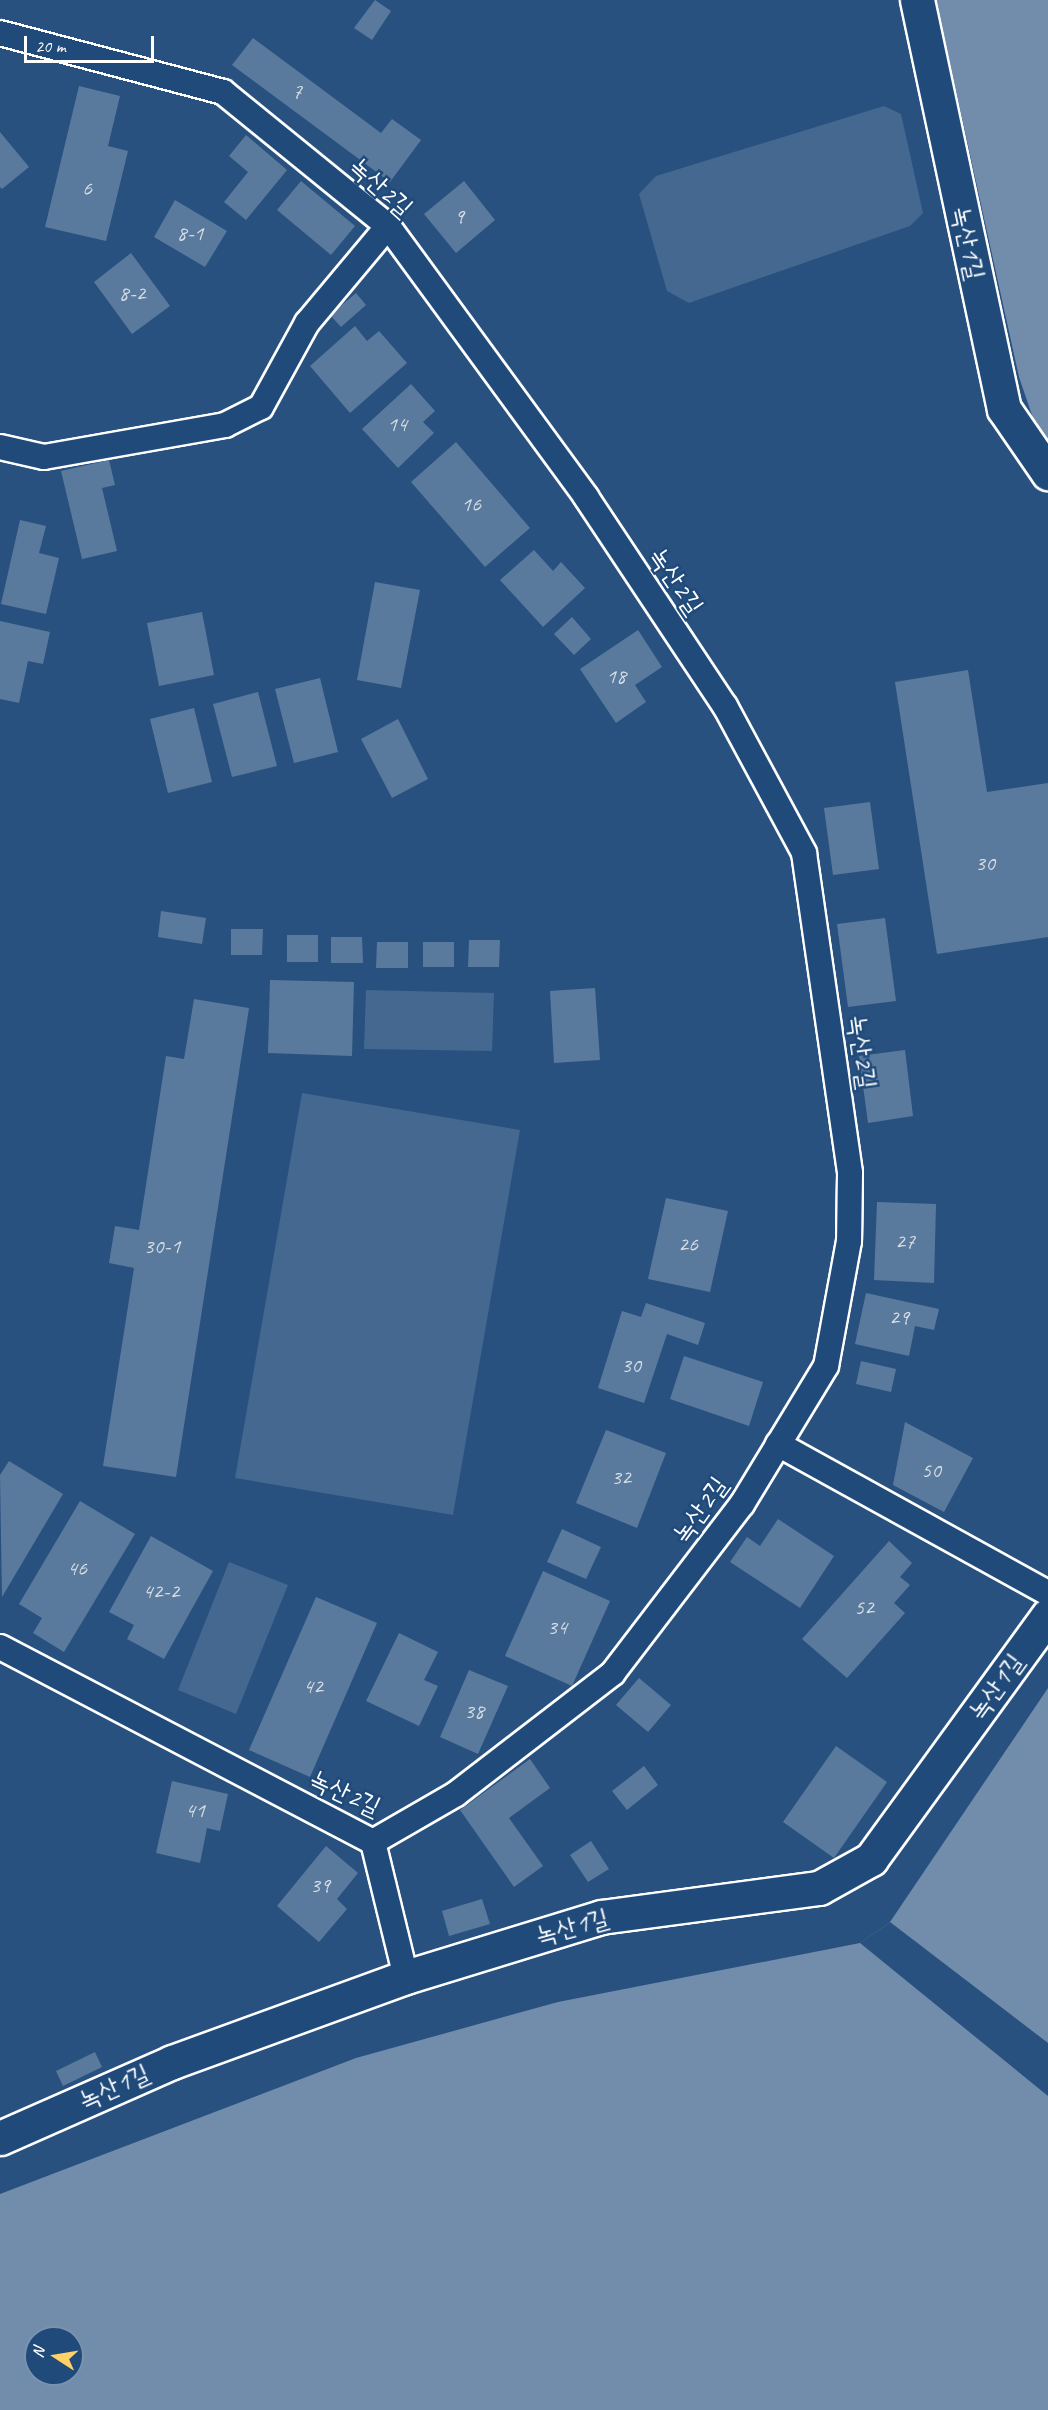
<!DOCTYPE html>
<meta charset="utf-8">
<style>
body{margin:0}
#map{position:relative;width:1048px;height:2410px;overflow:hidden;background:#28517f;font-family:Caveat,"Poor Story",sans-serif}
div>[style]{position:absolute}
.green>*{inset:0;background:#446890}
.water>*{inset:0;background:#718dab}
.pier>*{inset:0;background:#28517f}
.building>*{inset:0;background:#5a7a9d}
.roads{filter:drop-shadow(2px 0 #fff) drop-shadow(-2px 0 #fff) drop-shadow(0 2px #fff) drop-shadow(0 -2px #fff)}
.lane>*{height:24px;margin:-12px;padding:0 12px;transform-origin:12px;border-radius:12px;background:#1f4a7a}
.street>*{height:33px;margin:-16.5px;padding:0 16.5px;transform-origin:16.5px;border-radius:16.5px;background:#1f4a7a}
span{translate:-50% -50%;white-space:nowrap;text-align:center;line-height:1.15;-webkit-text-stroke:5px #1f4a7a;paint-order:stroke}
.number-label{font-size:22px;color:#d6dee6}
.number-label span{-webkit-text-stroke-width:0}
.street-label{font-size:26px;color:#fff}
.north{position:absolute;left:24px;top:2326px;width:60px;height:60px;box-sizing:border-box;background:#1f4a7a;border:2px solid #7992af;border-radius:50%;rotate:282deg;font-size:16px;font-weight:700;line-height:24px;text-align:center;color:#fff}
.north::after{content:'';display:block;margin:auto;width:21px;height:27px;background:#ffd166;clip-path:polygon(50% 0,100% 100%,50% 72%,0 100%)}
.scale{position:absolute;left:24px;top:36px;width:130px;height:27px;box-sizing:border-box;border:3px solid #fff;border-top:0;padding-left:8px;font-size:18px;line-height:21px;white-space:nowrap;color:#fff;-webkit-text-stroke:4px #1f4a7a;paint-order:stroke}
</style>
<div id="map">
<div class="green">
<i style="clip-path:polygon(884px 106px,901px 114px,923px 213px,910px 226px,689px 303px,667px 291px,639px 194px,656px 176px)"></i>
<i style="clip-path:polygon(366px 990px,494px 993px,492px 1051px,364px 1049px)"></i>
<i style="clip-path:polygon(302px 1093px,520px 1130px,453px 1515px,235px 1478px)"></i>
<i style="clip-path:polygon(229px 1562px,288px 1585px,236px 1714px,178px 1690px)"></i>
</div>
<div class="water">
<i style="clip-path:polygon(936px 0,1048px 0,1048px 440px,1035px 424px,1019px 377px)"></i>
<i style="clip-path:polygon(evenodd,1048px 1688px,1048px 2410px,0 2410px,0 2194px,356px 2058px,558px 2002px,860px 1943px,890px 1922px,1048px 1688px,36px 2338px,72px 2338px,72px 2374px,36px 2374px,36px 2338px)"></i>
</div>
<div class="pier">
<i style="clip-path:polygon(890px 1922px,1048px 2043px,1048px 2096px,860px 1943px)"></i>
</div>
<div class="building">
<i style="clip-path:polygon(375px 0,391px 11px,372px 40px,354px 28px)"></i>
<i style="clip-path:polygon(253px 38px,381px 133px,392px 119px,421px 140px,390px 182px,232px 65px)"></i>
<i style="clip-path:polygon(79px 86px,120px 96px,108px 146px,128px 151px,106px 241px,45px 227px)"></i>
<i style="clip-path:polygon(0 132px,29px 167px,2px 189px,0 187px)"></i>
<i style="clip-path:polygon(246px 135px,287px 170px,246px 220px,224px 202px,248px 172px,229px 156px)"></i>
<i style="clip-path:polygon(301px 181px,355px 226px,331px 255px,277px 210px)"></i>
<i style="clip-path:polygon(464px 181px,495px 220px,456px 253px,424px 214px)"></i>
<i style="clip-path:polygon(175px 200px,227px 231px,205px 267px,154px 237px)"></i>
<i style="clip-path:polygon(131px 253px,170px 306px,132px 334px,94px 282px)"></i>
<i style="clip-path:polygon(356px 293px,366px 305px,341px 327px,330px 315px)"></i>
<i style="clip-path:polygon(355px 326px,367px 341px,379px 331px,407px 363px,350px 413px,310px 366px)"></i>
<i style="clip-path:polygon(411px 384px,435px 411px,423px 422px,434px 433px,398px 468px,362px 429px)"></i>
<i style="clip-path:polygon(456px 442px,530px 528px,485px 567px,411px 482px)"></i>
<i style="clip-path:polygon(109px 460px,115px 485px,102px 488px,117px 551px,82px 559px,61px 471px)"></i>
<i style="clip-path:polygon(20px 520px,46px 526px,39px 553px,59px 558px,46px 614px,1px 604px)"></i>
<i style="clip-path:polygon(534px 550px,553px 571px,561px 562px,585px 588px,543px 627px,500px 580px)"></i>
<i style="clip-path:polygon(375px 582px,420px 590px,401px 688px,357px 680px)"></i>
<i style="clip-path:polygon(202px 612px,214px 675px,159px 686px,147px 623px)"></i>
<i style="clip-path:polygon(572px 617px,591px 639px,574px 655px,554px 634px)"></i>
<i style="clip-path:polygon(0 621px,50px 632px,43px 664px,28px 661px,19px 703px,0 699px)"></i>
<i style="clip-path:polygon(638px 630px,662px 667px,635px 685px,646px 702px,616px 723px,580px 669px)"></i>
<i style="clip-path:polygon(968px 670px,987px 792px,1048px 783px,1048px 937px,937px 954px,895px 682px)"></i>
<i style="clip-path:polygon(320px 678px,338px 752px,294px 763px,275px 689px)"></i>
<i style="clip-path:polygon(258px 692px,277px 766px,232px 777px,213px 704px)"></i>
<i style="clip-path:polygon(194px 708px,212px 782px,168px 793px,150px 719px)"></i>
<i style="clip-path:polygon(398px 719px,428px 779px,392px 798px,361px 739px)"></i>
<i style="clip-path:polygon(870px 802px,879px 869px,833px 875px,824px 808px)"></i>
<i style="clip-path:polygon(161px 911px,206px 918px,202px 944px,158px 937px)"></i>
<i style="clip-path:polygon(885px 918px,896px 1001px,848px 1007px,837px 924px)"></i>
<i style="clip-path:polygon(231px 929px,263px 929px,262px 955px,231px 955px)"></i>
<i style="clip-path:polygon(287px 935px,318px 935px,318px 962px,287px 962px)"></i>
<i style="clip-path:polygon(331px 937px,362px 937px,363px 963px,331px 963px)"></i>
<i style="clip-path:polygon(469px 940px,500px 940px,499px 967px,468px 967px)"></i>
<i style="clip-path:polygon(377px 942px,408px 942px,408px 968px,376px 968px)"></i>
<i style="clip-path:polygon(423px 942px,454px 942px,454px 967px,423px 967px)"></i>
<i style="clip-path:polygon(270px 980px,354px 982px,352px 1056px,268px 1053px)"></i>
<i style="clip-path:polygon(595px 988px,600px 1060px,554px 1063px,550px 991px)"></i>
<i style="clip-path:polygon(194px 999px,249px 1008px,176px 1477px,103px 1466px,134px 1268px,109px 1263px,115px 1226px,139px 1230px,166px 1056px,184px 1059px)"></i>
<i style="clip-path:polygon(905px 1050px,913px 1116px,868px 1123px,859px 1056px)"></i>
<i style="clip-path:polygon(666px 1198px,728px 1211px,710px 1292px,648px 1279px)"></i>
<i style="clip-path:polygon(877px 1202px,936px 1204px,934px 1283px,874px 1280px)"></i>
<i style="clip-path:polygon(866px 1293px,939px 1309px,934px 1330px,915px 1326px,909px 1356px,855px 1344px)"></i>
<i style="clip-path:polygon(646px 1303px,705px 1323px,698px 1345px,667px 1334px,644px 1403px,598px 1388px,622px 1311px,641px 1317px)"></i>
<i style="clip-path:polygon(684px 1356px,763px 1382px,749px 1426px,670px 1399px)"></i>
<i style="clip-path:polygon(861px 1361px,896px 1369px,891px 1392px,856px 1384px)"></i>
<i style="clip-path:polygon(905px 1422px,973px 1458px,944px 1512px,893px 1485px)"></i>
<i style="clip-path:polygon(606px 1430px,666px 1453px,637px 1528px,576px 1503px)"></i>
<i style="clip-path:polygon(9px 1461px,63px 1494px,2px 1597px,0 1475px)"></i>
<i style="clip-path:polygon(80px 1501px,135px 1534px,64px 1652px,33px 1633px,42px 1618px,19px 1604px)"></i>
<i style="clip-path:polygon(778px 1519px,834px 1556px,800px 1608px,730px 1562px,747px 1537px,760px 1546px)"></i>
<i style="clip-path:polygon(562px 1529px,601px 1547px,586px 1579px,547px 1562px)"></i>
<i style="clip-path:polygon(151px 1536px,213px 1571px,164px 1659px,127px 1639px,134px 1625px,109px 1612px)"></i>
<i style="clip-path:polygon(889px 1541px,912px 1563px,900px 1577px,910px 1585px,894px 1603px,905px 1613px,847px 1678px,802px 1639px)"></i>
<i style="clip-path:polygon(543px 1571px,610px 1601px,572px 1686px,505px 1656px)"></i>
<i style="clip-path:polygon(316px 1597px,377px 1623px,310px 1777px,249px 1750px)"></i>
<i style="clip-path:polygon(399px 1633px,438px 1652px,424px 1680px,438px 1686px,419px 1726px,366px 1701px)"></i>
<i style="clip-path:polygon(469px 1670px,508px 1686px,478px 1754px,440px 1737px)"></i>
<i style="clip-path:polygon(639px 1678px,671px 1705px,648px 1732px,616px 1705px)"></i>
<i style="clip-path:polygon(836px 1746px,887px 1782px,834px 1858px,783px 1822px)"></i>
<i style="clip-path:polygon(530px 1759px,550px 1788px,509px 1818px,543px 1866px,514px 1887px,460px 1810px)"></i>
<i style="clip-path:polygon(644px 1766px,658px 1785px,627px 1810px,612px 1791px)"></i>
<i style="clip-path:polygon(172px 1781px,228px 1794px,220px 1831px,207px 1828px,200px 1863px,156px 1853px)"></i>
<i style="clip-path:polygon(591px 1841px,609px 1869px,588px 1882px,570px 1855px)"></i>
<i style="clip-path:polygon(326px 1846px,358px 1873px,337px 1899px,347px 1909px,319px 1942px,277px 1906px)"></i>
<i style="clip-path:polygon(482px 1899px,490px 1924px,449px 1936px,442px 1911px)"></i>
<i style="clip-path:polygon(95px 2052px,102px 2067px,63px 2086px,56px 2071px)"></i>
</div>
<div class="roads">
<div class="lane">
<i style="left:0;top:33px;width:231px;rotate:14.8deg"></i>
<i style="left:223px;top:92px;width:213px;rotate:39.1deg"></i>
<i style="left:388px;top:226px;width:336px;rotate:53.8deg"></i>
<i style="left:586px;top:497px;width:251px;rotate:56.4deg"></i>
<i style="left:725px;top:706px;width:167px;rotate:61.7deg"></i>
<i style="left:804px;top:853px;width:323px;rotate:81.8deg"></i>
<i style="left:850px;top:1173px;width:68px;rotate:90.8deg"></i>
<i style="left:849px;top:1241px;width:127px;rotate:100.4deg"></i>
<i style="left:826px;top:1366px;width:162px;rotate:121.3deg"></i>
<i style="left:742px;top:1504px;width:213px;rotate:127.4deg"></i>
<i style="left:613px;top:1673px;width:198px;rotate:142.4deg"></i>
<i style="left:456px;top:1794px;width:96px;rotate:150deg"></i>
<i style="left:373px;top:1842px;width:421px;rotate:-152.4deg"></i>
<i style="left:0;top:447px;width:45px;rotate:12.8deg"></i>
<i style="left:44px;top:457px;width:184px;rotate:-10deg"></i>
<i style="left:225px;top:425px;width:40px;rotate:-26.6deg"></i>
<i style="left:261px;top:407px;width:96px;rotate:-61.3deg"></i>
<i style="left:307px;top:323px;width:126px;rotate:-50.1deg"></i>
<i style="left:778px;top:1444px;width:308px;rotate:28.9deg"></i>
<i style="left:373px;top:1842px;width:139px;rotate:76.3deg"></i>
</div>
<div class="street">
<i style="left:917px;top:0;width:418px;rotate:78deg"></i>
<i style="left:1004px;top:409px;width:78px;rotate:55.5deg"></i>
<i style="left:0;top:2138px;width:188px;rotate:-23.8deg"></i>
<i style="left:172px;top:2062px;width:249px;rotate:-20deg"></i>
<i style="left:406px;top:1977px;width:204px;rotate:-17.1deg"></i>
<i style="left:601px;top:1917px;width:220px;rotate:-7.6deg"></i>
<i style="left:819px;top:1888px;width:60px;rotate:-29.1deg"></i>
<i style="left:871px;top:1859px;width:301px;rotate:-54deg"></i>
</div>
</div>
<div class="number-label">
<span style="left:297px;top:92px">7</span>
<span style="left:87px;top:189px">6</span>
<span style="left:459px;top:217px">9</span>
<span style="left:190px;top:234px">8-1</span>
<span style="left:132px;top:294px">8-2</span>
<span style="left:397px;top:425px">14</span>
<span style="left:471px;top:505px">16</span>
<span style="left:616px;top:677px">18</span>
<span style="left:985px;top:864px">30</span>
<span style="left:905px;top:1242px">27</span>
<span style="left:688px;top:1245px">26</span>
<span style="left:162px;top:1247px">30-1</span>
<span style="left:899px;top:1318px">29</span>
<span style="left:631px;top:1366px">30</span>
<span style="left:931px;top:1471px">50</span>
<span style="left:621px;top:1478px">32</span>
<span style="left:77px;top:1569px">46</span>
<span style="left:161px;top:1592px">42-2</span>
<span style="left:864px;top:1608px">52</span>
<span style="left:557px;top:1628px">34</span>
<span style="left:313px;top:1687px">42</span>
<span style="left:474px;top:1712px">38</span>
<span style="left:195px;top:1811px">41</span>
<span style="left:320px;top:1886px">39</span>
</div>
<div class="street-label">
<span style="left:381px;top:187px;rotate:42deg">녹산2길</span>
<span style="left:968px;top:243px;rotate:78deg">녹산1길</span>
<span style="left:676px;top:581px;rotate:56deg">녹산2길</span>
<span style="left:862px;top:1052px;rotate:82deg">녹산2길</span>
<span style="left:700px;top:1510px;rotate:-54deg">녹산2길</span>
<span style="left:996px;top:1687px;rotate:-54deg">녹산1길</span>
<span style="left:345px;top:1793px;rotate:25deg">녹산2길</span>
<span style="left:572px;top:1927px;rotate:-15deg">녹산1길</span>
<span style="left:114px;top:2087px;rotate:-24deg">녹산1길</span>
</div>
<div class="north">N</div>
<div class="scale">20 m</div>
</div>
